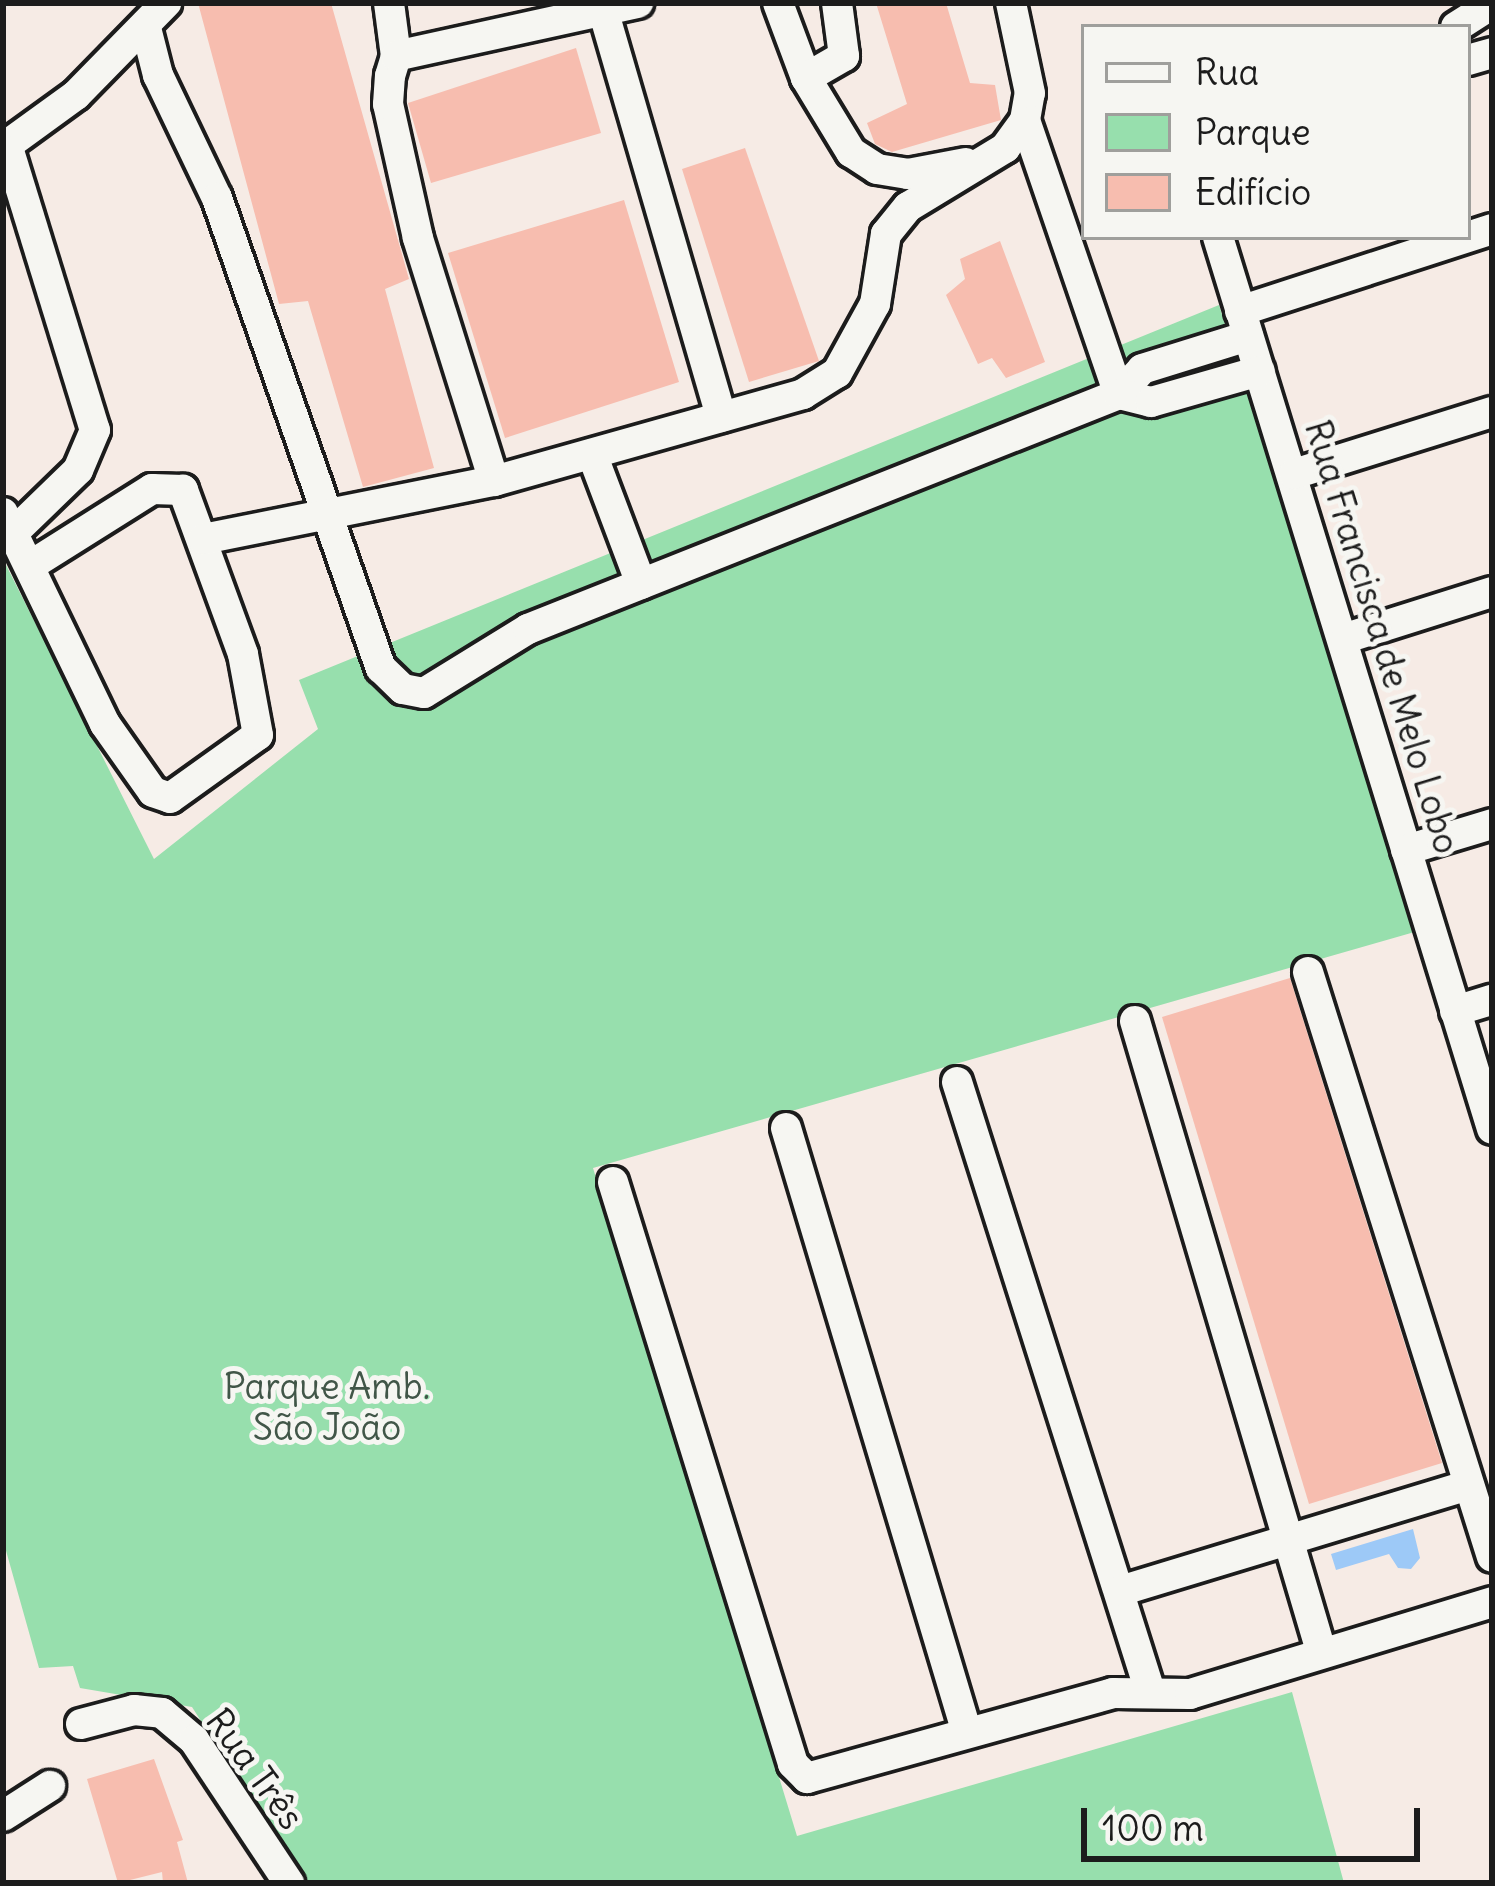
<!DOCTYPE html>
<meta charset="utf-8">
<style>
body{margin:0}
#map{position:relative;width:1495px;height:1886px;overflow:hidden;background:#f6ebe5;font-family:Delius,sans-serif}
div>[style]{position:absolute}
.green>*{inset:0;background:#97dfad}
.water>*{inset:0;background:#9dc9f7}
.building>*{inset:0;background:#f7bdaf}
.roads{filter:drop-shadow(3px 0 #1c1c1c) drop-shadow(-3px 0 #1c1c1c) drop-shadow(0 3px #1c1c1c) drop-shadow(0 -3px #1c1c1c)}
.minor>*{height:30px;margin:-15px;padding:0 15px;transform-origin:15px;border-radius:15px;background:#f6f6f2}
span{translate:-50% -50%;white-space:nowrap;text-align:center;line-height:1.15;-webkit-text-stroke:10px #f6f6f2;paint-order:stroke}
.street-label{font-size:36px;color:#1c1c1c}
.park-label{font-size:36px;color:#415648}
.frame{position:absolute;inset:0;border:6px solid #1c1c1c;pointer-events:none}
.legend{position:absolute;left:1081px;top:24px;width:390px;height:216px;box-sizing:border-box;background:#f6f6f2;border:3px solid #9f9f9c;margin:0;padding:15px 21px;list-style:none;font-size:36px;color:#1c1c1c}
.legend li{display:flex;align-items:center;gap:24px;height:60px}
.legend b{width:60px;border:3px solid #9f9f9c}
.scale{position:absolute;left:1081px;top:1808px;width:339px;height:54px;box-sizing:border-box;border:6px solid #1c1c1c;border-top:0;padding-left:15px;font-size:36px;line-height:42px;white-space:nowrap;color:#1c1c1c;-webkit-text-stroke:9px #f6f6f2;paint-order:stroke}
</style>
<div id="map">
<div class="green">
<i style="clip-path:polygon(1219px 305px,1418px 931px,593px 1168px,797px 1836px,1292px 1692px,1344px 1883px,305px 1883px,192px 1707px,80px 1688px,73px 1666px,39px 1668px,3px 1540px,3px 559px,154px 859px,318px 729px,299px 680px)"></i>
</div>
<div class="water">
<i style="clip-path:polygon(1413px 1529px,1420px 1558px,1411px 1569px,1398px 1568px,1389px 1554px,1336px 1570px,1331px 1554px)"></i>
</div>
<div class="building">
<i style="clip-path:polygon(198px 3px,331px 3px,409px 279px,385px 289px,434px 468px,363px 487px,308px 301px,279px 304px)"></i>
<i style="clip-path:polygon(876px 3px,946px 3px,970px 83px,995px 85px,1001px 120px,892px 152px,875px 144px,867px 123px,907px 104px)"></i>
<i style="clip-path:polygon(576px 48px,601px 133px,431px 183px,408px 103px)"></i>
<i style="clip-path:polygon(745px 148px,819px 361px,749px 382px,682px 169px)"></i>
<i style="clip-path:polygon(624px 200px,679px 382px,505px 438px,448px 253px)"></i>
<i style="clip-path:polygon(1000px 241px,1045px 362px,1006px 378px,992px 358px,978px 364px,946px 295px,965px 279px,960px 259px)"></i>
<i style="clip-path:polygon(1290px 978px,1442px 1463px,1309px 1504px,1162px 1017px)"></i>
<i style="clip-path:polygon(154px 1759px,183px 1840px,177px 1842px,188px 1883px,163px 1883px,162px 1872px,118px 1883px,87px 1779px)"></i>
</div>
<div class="roads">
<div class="minor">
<i style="left:389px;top:3px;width:53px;rotate:82.5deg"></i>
<i style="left:601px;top:3px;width:431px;rotate:73.8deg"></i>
<i style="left:778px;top:3px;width:80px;rotate:69.5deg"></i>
<i style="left:806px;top:78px;width:87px;rotate:58.7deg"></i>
<i style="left:851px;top:152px;width:31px;rotate:33deg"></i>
<i style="left:877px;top:169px;width:31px;rotate:9deg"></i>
<i style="left:908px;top:174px;width:59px;rotate:-10.7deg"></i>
<i style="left:1456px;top:27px;width:43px;rotate:-32.6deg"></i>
<i style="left:146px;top:28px;width:49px;rotate:75.7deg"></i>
<i style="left:158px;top:75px;width:136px;rotate:64.4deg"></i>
<i style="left:217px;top:198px;width:498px;rotate:70.8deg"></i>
<i style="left:381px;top:668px;width:30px;rotate:44deg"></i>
<i style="left:403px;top:689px;width:21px;rotate:11deg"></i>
<i style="left:424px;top:693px;width:122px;rotate:-31.6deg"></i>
<i style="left:528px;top:629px;width:636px;rotate:-21.68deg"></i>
<i style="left:1119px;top:394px;width:34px;rotate:-47deg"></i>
<i style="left:1142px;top:369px;width:111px;rotate:-17.3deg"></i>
<i style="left:1468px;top:60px;width:25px;rotate:-16deg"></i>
<i style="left:806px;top:78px;width:44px;rotate:-30.1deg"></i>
<i style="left:844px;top:56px;width:53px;rotate:-97.5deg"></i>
<i style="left:1025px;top:120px;width:290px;rotate:71.1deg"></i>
<i style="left:3px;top:148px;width:90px;rotate:-36deg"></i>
<i style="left:76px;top:95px;width:129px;rotate:-45.6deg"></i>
<i style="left:9px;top:151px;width:292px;rotate:72.9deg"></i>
<i style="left:95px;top:430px;width:43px;rotate:113deg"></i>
<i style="left:78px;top:470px;width:89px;rotate:135.9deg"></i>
<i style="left:1218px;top:237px;width:933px;rotate:72.92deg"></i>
<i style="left:1240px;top:311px;width:265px;rotate:-18deg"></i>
<i style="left:1119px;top:394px;width:33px;rotate:14deg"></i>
<i style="left:1151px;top:402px;width:113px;rotate:-15.9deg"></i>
<i style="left:592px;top:454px;width:139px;rotate:69.3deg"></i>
<i style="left:1294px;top:474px;width:207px;rotate:-17.4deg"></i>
<i style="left:494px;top:481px;width:255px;rotate:-107.4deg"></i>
<i style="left:418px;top:238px;width:137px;rotate:-102.6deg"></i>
<i style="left:388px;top:104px;width:28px;rotate:-86deg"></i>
<i style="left:390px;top:76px;width:21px;rotate:-73deg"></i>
<i style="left:396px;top:56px;width:248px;rotate:-12.4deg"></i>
<i style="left:3px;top:513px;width:234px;rotate:64.2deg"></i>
<i style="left:105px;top:724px;width:83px;rotate:54.8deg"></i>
<i style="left:153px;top:792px;width:18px;rotate:19deg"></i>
<i style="left:170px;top:798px;width:108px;rotate:-35.6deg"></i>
<i style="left:258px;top:735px;width:82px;rotate:-100.5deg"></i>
<i style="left:243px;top:654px;width:175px;rotate:-110.1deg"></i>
<i style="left:183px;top:490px;width:31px;rotate:-178deg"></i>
<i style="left:152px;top:489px;width:141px;rotate:147.8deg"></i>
<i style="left:203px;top:539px;width:297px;rotate:-11.3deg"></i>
<i style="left:494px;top:481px;width:321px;rotate:-15.7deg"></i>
<i style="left:803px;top:394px;width:40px;rotate:-32deg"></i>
<i style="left:837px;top:373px;width:79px;rotate:-61.2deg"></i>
<i style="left:875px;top:304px;width:71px;rotate:-81.1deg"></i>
<i style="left:886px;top:234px;width:35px;rotate:-51deg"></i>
<i style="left:908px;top:207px;width:114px;rotate:-31.3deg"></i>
<i style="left:1005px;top:148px;width:34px;rotate:-54deg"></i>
<i style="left:1025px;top:120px;width:27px;rotate:-80deg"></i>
<i style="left:1030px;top:93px;width:92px;rotate:-101.9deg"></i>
<i style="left:1346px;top:638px;width:153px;rotate:-17.5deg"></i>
<i style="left:1406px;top:850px;width:90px;rotate:-16.8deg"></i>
<i style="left:1308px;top:972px;width:613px;rotate:72.54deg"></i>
<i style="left:1455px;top:1011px;width:39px;rotate:-17deg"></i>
<i style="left:1135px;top:1021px;width:657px;rotate:73.55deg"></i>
<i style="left:957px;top:1082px;width:639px;rotate:72.42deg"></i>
<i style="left:786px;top:1128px;width:631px;rotate:73.34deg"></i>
<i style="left:613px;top:1182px;width:609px;rotate:72.81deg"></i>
<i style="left:793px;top:1764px;width:20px;rotate:45deg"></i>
<i style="left:807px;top:1778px;width:318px;rotate:-15.5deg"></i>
<i style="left:1113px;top:1693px;width:77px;rotate:0.7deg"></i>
<i style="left:1190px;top:1694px;width:316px;rotate:-16.9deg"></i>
<i style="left:1120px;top:1591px;width:362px;rotate:-16.9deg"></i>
<i style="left:81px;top:1724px;width:55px;rotate:-14.8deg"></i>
<i style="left:134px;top:1710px;width:28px;rotate:6deg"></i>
<i style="left:162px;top:1713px;width:42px;rotate:40.2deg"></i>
<i style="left:194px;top:1740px;width:172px;rotate:56.4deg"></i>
<i style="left:3px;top:1816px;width:56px;rotate:-32.6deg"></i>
</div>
</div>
<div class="street-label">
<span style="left:1382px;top:637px;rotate:73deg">Rua Francisca de Melo Lobo</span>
<span style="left:255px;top:1769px;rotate:54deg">Rua Três</span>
</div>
<div class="park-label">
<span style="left:327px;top:1407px">Parque Amb.<br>São João</span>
</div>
<div class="frame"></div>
<ul class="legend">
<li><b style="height:15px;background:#f6f6f2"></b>Rua</li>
<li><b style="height:33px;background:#97dfad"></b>Parque</li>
<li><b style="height:33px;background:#f7bdaf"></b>Edifício</li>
</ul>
<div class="scale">100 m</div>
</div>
